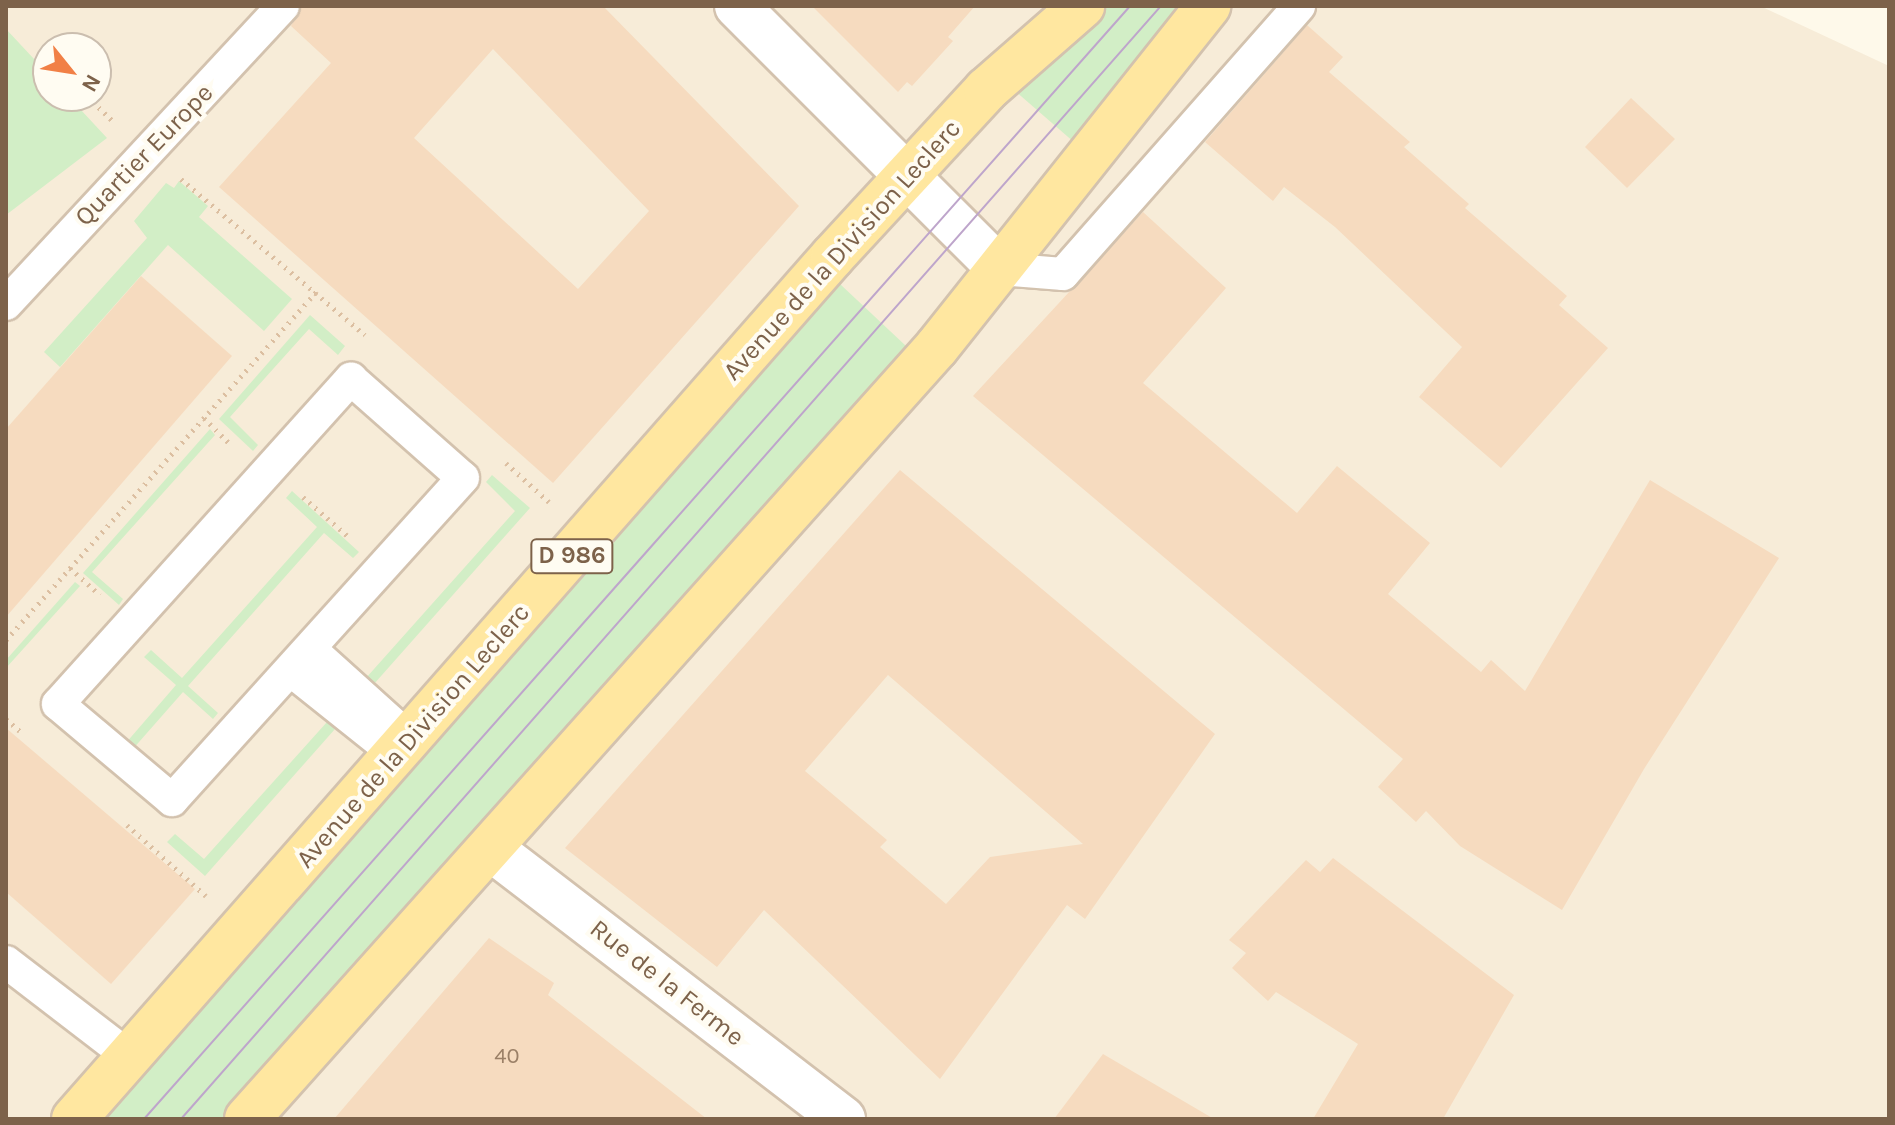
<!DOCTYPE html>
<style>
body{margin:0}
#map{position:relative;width:1895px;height:1125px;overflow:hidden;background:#fef9ea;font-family:Karla,sans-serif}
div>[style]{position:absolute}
.residential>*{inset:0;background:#f7ecd8}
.green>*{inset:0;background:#d2eec6}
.building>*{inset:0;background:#f6dbbf}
.path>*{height:5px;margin-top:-2.5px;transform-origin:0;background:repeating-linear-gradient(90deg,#dcbfa1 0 2px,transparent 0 8px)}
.roads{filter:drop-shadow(2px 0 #d3c2ae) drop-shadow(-2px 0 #d3c2ae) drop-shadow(0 2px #d3c2ae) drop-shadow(0 -2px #d3c2ae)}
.service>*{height:32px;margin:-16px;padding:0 16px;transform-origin:16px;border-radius:16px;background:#fff}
.minor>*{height:44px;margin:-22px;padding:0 22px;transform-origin:22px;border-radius:22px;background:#fff}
.primary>*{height:44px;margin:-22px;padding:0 22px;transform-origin:22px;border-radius:22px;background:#ffe7a0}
.tram>*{height:2px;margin:-1px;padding:0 1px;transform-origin:1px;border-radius:1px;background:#bea5cb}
span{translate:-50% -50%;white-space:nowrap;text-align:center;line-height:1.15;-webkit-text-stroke:8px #fffcf2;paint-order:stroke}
.number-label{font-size:22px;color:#9b8067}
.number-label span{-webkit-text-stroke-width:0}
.shield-label span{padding:2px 6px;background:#fffcf2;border:2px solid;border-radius:6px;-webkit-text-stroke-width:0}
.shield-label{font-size:24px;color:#7d624a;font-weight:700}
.street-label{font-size:26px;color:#7d624a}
.frame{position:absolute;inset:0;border:8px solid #7d624a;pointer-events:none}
.north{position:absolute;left:32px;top:32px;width:80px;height:80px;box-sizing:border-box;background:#fffcf2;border:2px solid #cbbeaf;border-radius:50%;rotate:120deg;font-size:22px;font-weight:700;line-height:32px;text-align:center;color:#7d624a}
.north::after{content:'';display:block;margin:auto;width:28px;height:36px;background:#f18046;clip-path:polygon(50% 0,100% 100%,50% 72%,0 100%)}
</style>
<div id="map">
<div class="residential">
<i style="clip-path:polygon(evenodd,6px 6px,1760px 6px,1889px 66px,1889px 1119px,6px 1119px,6px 6px,48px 48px,96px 48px,96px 96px,48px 96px,48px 48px)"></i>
</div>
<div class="green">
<i style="clip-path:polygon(1108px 6px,1180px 6px,1075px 143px,1014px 90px)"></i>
<i style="clip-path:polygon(6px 29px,48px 74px,48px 96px,68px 96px,107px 138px,6px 215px)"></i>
<i style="clip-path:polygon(179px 181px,208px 206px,199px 217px,292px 299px,264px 331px,168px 245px,60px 367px,44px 352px,147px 238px,134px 221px,166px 183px,174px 188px)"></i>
<i style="clip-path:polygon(840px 284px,906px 346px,222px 1119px,104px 1119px)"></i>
<i style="clip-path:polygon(310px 315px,345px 346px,338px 355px,309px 329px,230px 417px,258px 445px,253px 451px,219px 419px)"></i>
<i style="clip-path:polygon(210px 429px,215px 435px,92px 572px,123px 599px,119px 605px,83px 573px)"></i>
<i style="clip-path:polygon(492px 475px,530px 508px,374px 684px,366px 678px,515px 511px,486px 482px)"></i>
<i style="clip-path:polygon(292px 491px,359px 552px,353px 558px,324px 533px,188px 686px,218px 713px,213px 719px,183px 692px,132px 750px,125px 744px,176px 685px,144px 657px,151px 650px,182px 678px,317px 527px,286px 498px)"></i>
<i style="clip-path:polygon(75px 582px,80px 586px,6px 668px,6px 660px)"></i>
<i style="clip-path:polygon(327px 722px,335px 729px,205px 876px,167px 842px,175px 834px,204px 859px)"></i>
</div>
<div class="building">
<i style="clip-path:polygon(evenodd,301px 6px,603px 6px,799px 206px,553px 483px,219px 187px,331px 63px,291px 26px,301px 6px,493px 49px,649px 211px,578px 289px,414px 138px,493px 49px)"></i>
<i style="clip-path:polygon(812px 6px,975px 6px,948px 37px,953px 41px,912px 86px,907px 82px,898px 92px)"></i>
<i style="clip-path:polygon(1307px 25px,1343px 57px,1329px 72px,1410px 142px,1404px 147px,1469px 204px,1465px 208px,1567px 296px,1559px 305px,1608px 348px,1501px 468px,1419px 397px,1462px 347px,1335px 227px,1284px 187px,1273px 201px,1205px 142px)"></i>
<i style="clip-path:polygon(1631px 98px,1675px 139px,1627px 188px,1585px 147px)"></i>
<i style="clip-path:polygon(1143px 212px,1226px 288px,1143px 383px,1297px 513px,1337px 466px,1430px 543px,1388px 594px,1481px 672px,1491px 660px,1525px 691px,1650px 480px,1779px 558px,1644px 769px,1562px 910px,1460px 846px,1426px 811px,1416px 822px,1378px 787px,1403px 759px,973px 396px)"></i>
<i style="clip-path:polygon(141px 276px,232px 356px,6px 617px,6px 429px)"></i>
<i style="clip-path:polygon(evenodd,900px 470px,1215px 734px,1085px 919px,1067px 905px,940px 1079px,764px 910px,717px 967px,565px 848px,900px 470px,888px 675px,1083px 844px,990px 857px,946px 904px,880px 847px,887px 840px,805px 771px,888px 675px)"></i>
<i style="clip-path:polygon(6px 728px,195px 889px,111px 984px,6px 892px)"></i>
<i style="clip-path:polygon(1333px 858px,1514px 995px,1443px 1119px,1313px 1119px,1358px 1044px,1276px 992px,1268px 1001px,1232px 968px,1246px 953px,1229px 940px,1306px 860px,1320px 872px)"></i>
<i style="clip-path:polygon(489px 938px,554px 983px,548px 995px,707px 1119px,334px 1119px)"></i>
<i style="clip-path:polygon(1103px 1054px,1214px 1119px,1054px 1119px)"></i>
</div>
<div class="path">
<i style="left:87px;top:96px;width:39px;rotate:44deg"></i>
<i style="left:181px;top:179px;width:241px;rotate:40.3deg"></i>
<i style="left:204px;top:418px;width:38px;rotate:45deg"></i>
<i style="left:506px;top:463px;width:58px;rotate:42.2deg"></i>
<i style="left:303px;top:497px;width:62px;rotate:41.1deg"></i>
<i style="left:70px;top:568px;width:40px;rotate:42deg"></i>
<i style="left:6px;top:640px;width:467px;rotate:-48.3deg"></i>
<i style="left:6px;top:719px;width:18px;rotate:41deg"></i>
<i style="left:127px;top:825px;width:106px;rotate:41.9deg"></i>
</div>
<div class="roads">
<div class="service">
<i style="left:1000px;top:269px;width:63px;rotate:4.5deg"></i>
<i style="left:1063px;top:274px;width:357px;rotate:-48.6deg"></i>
<i style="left:6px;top:304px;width:407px;rotate:-47.1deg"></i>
<i style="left:351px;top:379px;width:149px;rotate:41.5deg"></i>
<i style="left:463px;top:478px;width:434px;rotate:132.1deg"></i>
<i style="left:172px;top:800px;width:149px;rotate:-139.9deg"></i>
<i style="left:58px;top:704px;width:438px;rotate:-48deg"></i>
<i style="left:311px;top:650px;width:133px;rotate:42deg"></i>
<i style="left:293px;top:672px;width:133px;rotate:38.6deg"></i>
<i style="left:6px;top:962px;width:156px;rotate:37.5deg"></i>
</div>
<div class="minor">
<i style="left:737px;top:6px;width:372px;rotate:45deg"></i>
<i style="left:490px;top:848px;width:445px;rotate:37.5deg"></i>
</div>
<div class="primary">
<i style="left:74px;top:1119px;width:1149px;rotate:-48.67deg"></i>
<i style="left:833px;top:256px;width:226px;rotate:-47.3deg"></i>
<i style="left:986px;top:90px;width:128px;rotate:-41.2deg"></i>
<i style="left:247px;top:1119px;width:1035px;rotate:-48.21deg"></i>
<i style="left:937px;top:347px;width:436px;rotate:-51.5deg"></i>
</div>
</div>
<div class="tram">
<i style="left:144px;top:1119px;width:1487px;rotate:-48.46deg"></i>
<i style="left:181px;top:1119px;width:1483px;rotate:-48.64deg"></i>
</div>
<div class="number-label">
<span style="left:507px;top:1057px">40</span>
</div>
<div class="shield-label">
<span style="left:572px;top:556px">D 986</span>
</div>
<div class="street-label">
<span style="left:144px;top:155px;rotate:-46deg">Quartier Europe</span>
<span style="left:842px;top:250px;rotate:-48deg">Avenue de la Division Leclerc</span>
<span style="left:413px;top:736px;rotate:-49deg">Avenue de la Division Leclerc</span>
<span style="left:667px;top:983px;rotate:38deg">Rue de la Ferme</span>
</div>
<div class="frame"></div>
<div class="north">N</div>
</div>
